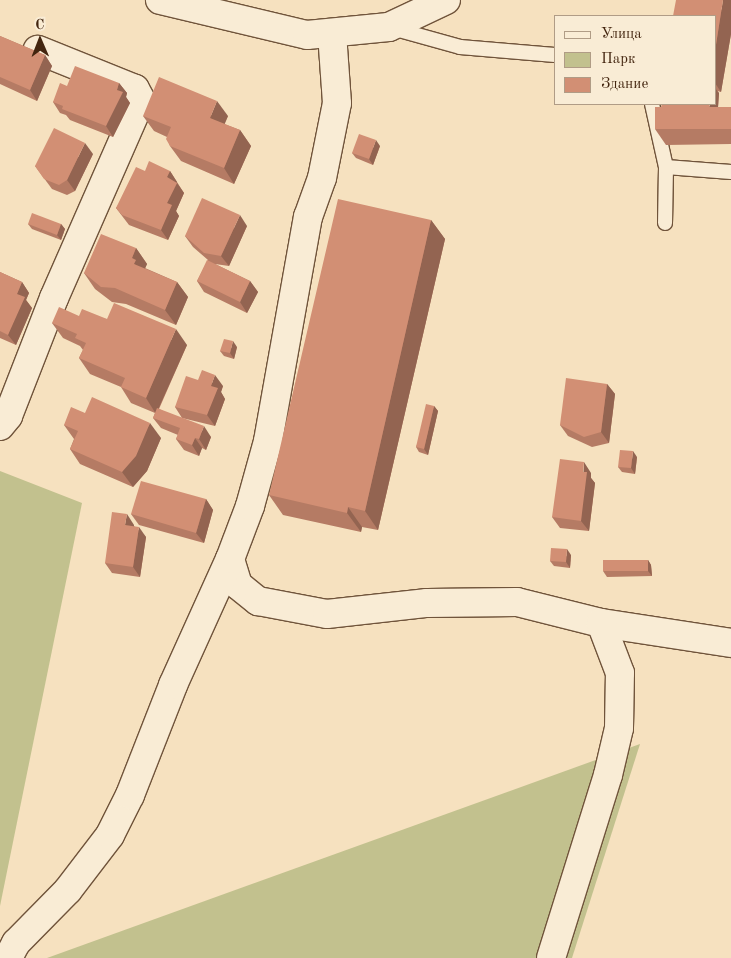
<!DOCTYPE html>
<meta charset="utf-8">
<style>
body{margin:0}
#map{position:relative;width:731px;height:958px;overflow:hidden;background:#f6e1bf;font-family:"Old Standard TT",serif}
div>[style]{position:absolute}
.green>*{inset:0;background:#c2c18e}
.roads{filter:drop-shadow(1px 0 #70543b) drop-shadow(-1px 0 #70543b) drop-shadow(0 1px #70543b) drop-shadow(0 -1px #70543b)}
.service>*{height:14px;margin:-7px;padding:0 7px;transform-origin:7px;border-radius:7px;background:#f9ecd5}
.minor>*{height:28px;margin:-14px;padding:0 14px;transform-origin:14px;border-radius:14px;background:#f9ecd5}
.wall>*{inset:0;background:#b57b64}
.shaded-wall>*{inset:0;background:#936451}
.building>*{inset:0;background:#d28f74}
span{translate:-50% -50%;white-space:nowrap;text-align:center;line-height:1.15;-webkit-text-stroke:5px #f9ecd5;paint-order:stroke}
.legend{position:absolute;left:554px;top:15px;width:162px;height:90px;box-sizing:border-box;background:#f9ecd5;border:1px solid #b09c86;margin:0;padding:6px 9px;list-style:none;font-size:15px;color:#43250f}
.legend li{display:flex;align-items:center;gap:10px;height:25px}
.legend b{width:25px;border:1px solid #b09c86}
.north{position:absolute;left:15px;top:15px;width:50px;height:50px;-webkit-text-stroke:4px #f9ecd5;paint-order:stroke;rotate:359deg;font-size:14px;font-weight:700;line-height:20px;text-align:center;color:#43250f}
.north::after{content:'';display:block;margin:auto;width:18px;height:22px;background:#43250f;clip-path:polygon(50% 0,100% 100%,50% 72%,0 100%)}
</style>
<div id="map">
<div class="green">
<i style="clip-path:polygon(0 471px,82px 503px,0 906px)"></i>
<i style="clip-path:polygon(640px 744px,572px 958px,47px 958px)"></i>
</div>
<div class="roads">
<div class="service">
<i style="left:392px;top:28px;width:71px;rotate:15.6deg"></i>
<i style="left:460px;top:47px;width:95px;rotate:4.8deg"></i>
<i style="left:652px;top:104px;width:65px;rotate:77.5deg"></i>
<i style="left:666px;top:167px;width:56px;rotate:91deg"></i>
<i style="left:666px;top:167px;width:65px;rotate:4.4deg"></i>
</div>
<div class="minor">
<i style="left:160px;top:0;width:151px;rotate:13.4deg"></i>
<i style="left:307px;top:35px;width:82px;rotate:-5.6deg"></i>
<i style="left:389px;top:27px;width:63px;rotate:-25.3deg"></i>
<i style="left:0;top:426px;width:13px;rotate:-51deg"></i>
<i style="left:8px;top:416px;width:127px;rotate:-68.7deg"></i>
<i style="left:54px;top:298px;width:216px;rotate:-66.3deg"></i>
<i style="left:141px;top:100px;width:13px;rotate:-119deg"></i>
<i style="left:135px;top:89px;width:105px;rotate:-158.1deg"></i>
<i style="left:230px;top:559px;width:27px;rotate:73deg"></i>
<i style="left:238px;top:585px;width:26px;rotate:39deg"></i>
<i style="left:258px;top:601px;width:70px;rotate:10.7deg"></i>
<i style="left:327px;top:614px;width:101px;rotate:-6.3deg"></i>
<i style="left:427px;top:603px;width:90px;rotate:-0.6deg"></i>
<i style="left:517px;top:602px;width:87px;rotate:14deg"></i>
<i style="left:601px;top:623px;width:132px;rotate:8.7deg"></i>
<i style="left:8px;top:958px;width:17px;rotate:-62deg"></i>
<i style="left:16px;top:943px;width:74px;rotate:-45.5deg"></i>
<i style="left:68px;top:890px;width:69px;rotate:-52.6deg"></i>
<i style="left:110px;top:835px;width:45px;rotate:-63.4deg"></i>
<i style="left:130px;top:795px;width:118px;rotate:-68.6deg"></i>
<i style="left:173px;top:685px;width:138px;rotate:-65.7deg"></i>
<i style="left:230px;top:559px;width:57px;rotate:-69.3deg"></i>
<i style="left:250px;top:506px;width:67px;rotate:-74.5deg"></i>
<i style="left:268px;top:441px;width:228px;rotate:-79.9deg"></i>
<i style="left:308px;top:217px;width:41px;rotate:-70.3deg"></i>
<i style="left:322px;top:178px;width:76px;rotate:-78.7deg"></i>
<i style="left:337px;top:103px;width:69px;rotate:-94.1deg"></i>
<i style="left:551px;top:958px;width:192px;rotate:-72.7deg"></i>
<i style="left:608px;top:775px;width:48px;rotate:-76.8deg"></i>
<i style="left:619px;top:728px;width:55px;rotate:-89deg"></i>
<i style="left:620px;top:673px;width:53px;rotate:-110.8deg"></i>
</div>
</div>
<div class="wall">
<i style="clip-path:polygon(731px 0,731px 34px,721px 92px,717px 91px,719px 93px,718px 107px,731px 107px,731px 144px,666px 145px,655px 129px,715px 104px,715px 16px)"></i>
<i style="clip-path:polygon(0 36px,45px 55px,52px 66px,37px 101px,0 84px)"></i>
<i style="clip-path:polygon(119px 83px,127px 93px,126px 97px,130px 103px,113px 137px,70px 120px,66px 115px,60px 113px,53px 102px,67px 86px)"></i>
<i style="clip-path:polygon(143px 116px,228px 116px,224px 124px,240px 130px,251px 146px,234px 184px,181px 161px,170px 146px,167px 137px,154px 131px)"></i>
<i style="clip-path:polygon(380px 146px,373px 165px,356px 158px,352px 153px)"></i>
<i style="clip-path:polygon(93px 154px,75px 191px,67px 195px,52px 189px,35px 166px)"></i>
<i style="clip-path:polygon(145px 171px,170px 171px,184px 193px,176px 211px,179px 216px,168px 240px,129px 225px,116px 208px)"></i>
<i style="clip-path:polygon(431px 220px,445px 239px,378px 530px,362px 527px,361px 532px,283px 515px,269px 495px)"></i>
<i style="clip-path:polygon(28px 224px,61px 224px,65px 229px,61px 240px,32px 229px)"></i>
<i style="clip-path:polygon(247px 226px,229px 266px,215px 264px,250px 281px,258px 292px,247px 313px,204px 292px,197px 281px,208px 260px,193px 247px,185px 236px)"></i>
<i style="clip-path:polygon(136px 248px,147px 264px,145px 268px,177px 282px,188px 297px,176px 325px,126px 304px,112px 302px,95px 289px,84px 273px)"></i>
<i style="clip-path:polygon(0 272px,22px 282px,29px 293px,26px 300px,32px 308px,16px 345px,0 338px)"></i>
<i style="clip-path:polygon(79px 316px,107px 319px,187px 345px,159px 409px,211px 437px,206px 450px,202px 448px,199px 456px,184px 450px,176px 439px,178px 435px,161px 428px,153px 418px,155px 413px,131px 403px,121px 387px,90px 374px,79px 358px,83px 350px,80px 346px,63px 338px,52px 323px)"></i>
<i style="clip-path:polygon(237px 347px,234px 359px,224px 356px,220px 351px)"></i>
<i style="clip-path:polygon(198px 380px,223px 386px,221px 392px,225px 399px,215px 426px,182px 418px,175px 407px)"></i>
<i style="clip-path:polygon(607px 384px,615px 394px,609px 443px,592px 447px,568px 436px,560px 425px)"></i>
<i style="clip-path:polygon(434px 406px,438px 411px,428px 455px,419px 452px,416px 447px)"></i>
<i style="clip-path:polygon(85px 413px,161px 438px,147px 471px,133px 487px,80px 464px,70px 449px,74px 439px,64px 425px)"></i>
<i style="clip-path:polygon(637px 457px,635px 474px,622px 472px,618px 467px)"></i>
<i style="clip-path:polygon(591px 473px,591px 478px,595px 483px,589px 531px,560px 528px,552px 517px)"></i>
<i style="clip-path:polygon(206px 499px,213px 510px,204px 543px,139px 525px,131px 514px)"></i>
<i style="clip-path:polygon(134px 525px,134px 526px,146px 537px,140px 577px,112px 573px,105px 563px)"></i>
<i style="clip-path:polygon(571px 555px,570px 568px,554px 566px,550px 561px)"></i>
<i style="clip-path:polygon(648px 560px,651px 565px,652px 576px,607px 577px,603px 571px)"></i>
</div>
<div class="shaded-wall">
<i style="clip-path:polygon(723px 0,731px 0,731px 34px,721px 92px,715px 83px,715px 51px)"></i>
<i style="clip-path:polygon(45px 55px,52px 66px,37px 101px,30px 90px)"></i>
<i style="clip-path:polygon(119px 83px,127px 93px,126px 97px,130px 103px,113px 137px,106px 126px)"></i>
<i style="clip-path:polygon(715px 88px,719px 93px,717px 122px,709px 111px,710px 104px,715px 104px)"></i>
<i style="clip-path:polygon(217px 101px,228px 116px,221px 133px,210px 118px)"></i>
<i style="clip-path:polygon(240px 130px,251px 146px,234px 184px,224px 168px)"></i>
<i style="clip-path:polygon(376px 140px,380px 146px,373px 165px,369px 159px)"></i>
<i style="clip-path:polygon(85px 143px,93px 154px,75px 191px,67px 180px)"></i>
<i style="clip-path:polygon(170px 171px,177px 182px,174px 188px,167px 177px)"></i>
<i style="clip-path:polygon(177px 183px,184px 193px,176px 211px,179px 216px,168px 240px,161px 230px,167px 203px)"></i>
<i style="clip-path:polygon(240px 215px,247px 226px,229px 266px,221px 256px)"></i>
<i style="clip-path:polygon(431px 220px,445px 239px,378px 530px,365px 511px)"></i>
<i style="clip-path:polygon(61px 224px,65px 229px,61px 240px,57px 235px)"></i>
<i style="clip-path:polygon(136px 248px,147px 264px,144px 271px,134px 264px,132px 258px)"></i>
<i style="clip-path:polygon(250px 281px,258px 292px,247px 313px,240px 302px)"></i>
<i style="clip-path:polygon(22px 282px,29px 293px,26px 300px,32px 308px,16px 345px,8px 335px,17px 294px)"></i>
<i style="clip-path:polygon(177px 282px,188px 297px,176px 325px,165px 310px)"></i>
<i style="clip-path:polygon(176px 329px,187px 345px,156px 414px,146px 398px)"></i>
<i style="clip-path:polygon(233px 341px,237px 347px,234px 359px,230px 353px)"></i>
<i style="clip-path:polygon(215px 375px,223px 386px,221px 392px,225px 399px,215px 426px,207px 415px,211px 386px)"></i>
<i style="clip-path:polygon(607px 384px,615px 394px,609px 443px,601px 432px)"></i>
<i style="clip-path:polygon(434px 406px,438px 411px,428px 455px,424px 449px)"></i>
<i style="clip-path:polygon(150px 423px,161px 438px,147px 471px,133px 487px,122px 472px)"></i>
<i style="clip-path:polygon(204px 426px,211px 437px,206px 450px,199px 439px)"></i>
<i style="clip-path:polygon(195px 438px,202px 448px,199px 456px,192px 445px)"></i>
<i style="clip-path:polygon(633px 451px,637px 457px,635px 474px,631px 468px)"></i>
<i style="clip-path:polygon(584px 462px,591px 473px,591px 478px,595px 483px,589px 531px,581px 521px)"></i>
<i style="clip-path:polygon(206px 499px,213px 510px,204px 543px,196px 533px)"></i>
<i style="clip-path:polygon(348px 507px,362px 527px,361px 532px,347px 513px)"></i>
<i style="clip-path:polygon(127px 514px,134px 525px,133px 536px,125px 525px)"></i>
<i style="clip-path:polygon(139px 527px,146px 537px,140px 577px,133px 567px)"></i>
<i style="clip-path:polygon(567px 549px,571px 555px,570px 568px,566px 562px)"></i>
<i style="clip-path:polygon(648px 560px,651px 565px,652px 576px,648px 571px)"></i>
</div>
<div class="building">
<i style="clip-path:polygon(676px 0,723px 0,715px 51px,715px 16px,673px 16px)"></i>
<i style="clip-path:polygon(0 36px,45px 55px,30px 90px,0 77px)"></i>
<i style="clip-path:polygon(75px 66px,119px 83px,117px 90px,123px 92px,106px 126px,62px 109px,63px 106px,53px 102px,60px 83px,67px 86px)"></i>
<i style="clip-path:polygon(159px 77px,217px 101px,210px 118px,240px 130px,224px 168px,170px 146px,166px 139px,171px 127px,143px 116px)"></i>
<i style="clip-path:polygon(662px 104px,710px 104px,709px 107px,661px 107px)"></i>
<i style="clip-path:polygon(655px 107px,731px 107px,731px 129px,655px 129px)"></i>
<i style="clip-path:polygon(54px 128px,85px 143px,67px 180px,59px 185px,44px 179px,35px 166px)"></i>
<i style="clip-path:polygon(359px 134px,376px 140px,369px 159px,352px 153px)"></i>
<i style="clip-path:polygon(149px 161px,170px 171px,167px 177px,177px 183px,167px 203px,172px 205px,161px 230px,122px 215px,116px 208px,136px 167px,145px 171px)"></i>
<i style="clip-path:polygon(202px 198px,240px 215px,221px 256px,204px 253px,185px 236px)"></i>
<i style="clip-path:polygon(338px 199px,431px 220px,365px 511px,348px 507px,347px 513px,269px 495px)"></i>
<i style="clip-path:polygon(32px 213px,61px 224px,57px 235px,28px 224px)"></i>
<i style="clip-path:polygon(101px 234px,136px 248px,132px 258px,136px 260px,134px 264px,177px 282px,165px 310px,115px 288px,101px 287px,84px 273px)"></i>
<i style="clip-path:polygon(207px 260px,250px 281px,240px 302px,197px 281px)"></i>
<i style="clip-path:polygon(0 272px,22px 282px,17px 294px,25px 297px,8px 335px,0 331px)"></i>
<i style="clip-path:polygon(114px 303px,176px 329px,146px 398px,121px 387px,125px 378px,79px 358px,86px 343px,75px 338px,77px 334px,52px 323px,59px 307px,79px 316px,82px 309px,107px 319px)"></i>
<i style="clip-path:polygon(224px 339px,233px 341px,230px 353px,220px 351px)"></i>
<i style="clip-path:polygon(202px 370px,215px 375px,211px 386px,218px 388px,207px 415px,175px 407px,186px 376px,198px 380px)"></i>
<i style="clip-path:polygon(566px 378px,607px 384px,601px 432px,584px 437px,560px 425px)"></i>
<i style="clip-path:polygon(92px 397px,150px 423px,136px 456px,122px 472px,70px 449px,78px 431px,64px 425px,71px 407px,85px 413px)"></i>
<i style="clip-path:polygon(426px 404px,434px 406px,424px 449px,416px 447px)"></i>
<i style="clip-path:polygon(157px 408px,204px 426px,199px 439px,195px 438px,192px 445px,176px 439px,180px 428px,153px 418px)"></i>
<i style="clip-path:polygon(620px 450px,633px 451px,631px 468px,618px 467px)"></i>
<i style="clip-path:polygon(560px 459px,584px 462px,583px 472px,587px 472px,581px 521px,552px 517px)"></i>
<i style="clip-path:polygon(141px 481px,206px 499px,196px 533px,131px 514px)"></i>
<i style="clip-path:polygon(112px 512px,127px 514px,125px 525px,139px 527px,133px 567px,105px 563px)"></i>
<i style="clip-path:polygon(551px 548px,567px 549px,566px 562px,550px 561px)"></i>
<i style="clip-path:polygon(603px 560px,648px 560px,648px 571px,603px 571px)"></i>
</div>
<ul class="legend">
<li><b style="height:6px;background:#f9ecd5"></b>Улица</li>
<li><b style="height:14px;background:#c2c18e"></b>Парк</li>
<li><b style="height:14px;background:#d28f74"></b>Здание</li>
</ul>
<div class="north">С</div>
</div>
